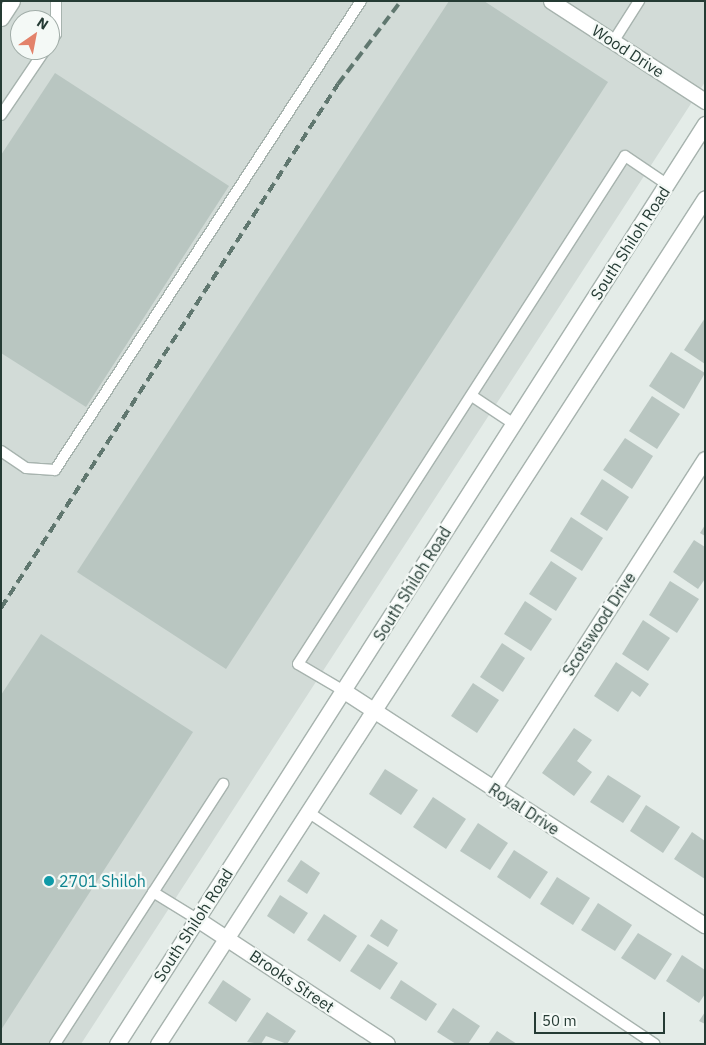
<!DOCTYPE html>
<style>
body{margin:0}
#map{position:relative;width:706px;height:1045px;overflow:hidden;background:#e4ece8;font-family:"IBM Plex Sans",sans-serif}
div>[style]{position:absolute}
.built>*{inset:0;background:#d2dbd7}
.building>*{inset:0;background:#b9c6c1}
.roads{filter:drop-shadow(1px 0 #a7b3ae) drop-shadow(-1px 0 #a7b3ae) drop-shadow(0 1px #a7b3ae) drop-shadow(0 -1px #a7b3ae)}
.service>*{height:10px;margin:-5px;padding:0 5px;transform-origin:5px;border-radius:5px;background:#fff}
.minor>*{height:15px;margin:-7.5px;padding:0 7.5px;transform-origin:7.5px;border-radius:7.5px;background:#fff}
.tertiary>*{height:15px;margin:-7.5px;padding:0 7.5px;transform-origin:7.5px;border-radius:7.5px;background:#fff}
.secondary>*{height:15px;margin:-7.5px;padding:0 7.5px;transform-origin:7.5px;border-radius:7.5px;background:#fff}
.rail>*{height:4px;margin-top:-2px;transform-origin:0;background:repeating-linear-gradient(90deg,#60776f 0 10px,transparent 0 15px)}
.dots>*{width:14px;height:14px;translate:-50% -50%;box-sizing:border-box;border:2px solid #f4f9f6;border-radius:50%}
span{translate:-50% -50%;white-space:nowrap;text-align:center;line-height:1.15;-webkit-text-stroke:4.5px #f4f9f6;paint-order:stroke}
.street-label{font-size:16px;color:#253b34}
.culture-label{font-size:16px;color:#0d838f}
.left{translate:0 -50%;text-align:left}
.frame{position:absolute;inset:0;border:2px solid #253b34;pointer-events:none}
.north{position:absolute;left:10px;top:10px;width:50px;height:50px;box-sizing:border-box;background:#f4f9f6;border:1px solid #a1ada8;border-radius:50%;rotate:33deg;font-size:14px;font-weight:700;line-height:20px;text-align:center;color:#253b34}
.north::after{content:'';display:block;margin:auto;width:18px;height:22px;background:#e3826a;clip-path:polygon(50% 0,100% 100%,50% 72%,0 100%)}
.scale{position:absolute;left:534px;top:1012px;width:131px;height:22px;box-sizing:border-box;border:2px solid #253b34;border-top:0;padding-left:6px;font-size:15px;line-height:18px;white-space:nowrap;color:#253b34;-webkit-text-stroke:4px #f4f9f6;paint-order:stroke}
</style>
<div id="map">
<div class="built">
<i style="clip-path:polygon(evenodd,1px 1px,705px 1px,705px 82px,81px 1044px,1px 1044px,1px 1px,20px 20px,50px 20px,50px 50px,20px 50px,20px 20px)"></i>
</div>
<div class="building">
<i style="clip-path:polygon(449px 1px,484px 1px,608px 82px,226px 669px,77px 572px)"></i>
<i style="clip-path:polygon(55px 73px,229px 186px,86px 407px,1px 353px,1px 155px)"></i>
<i style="clip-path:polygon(705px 318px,705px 364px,684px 350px)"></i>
<i style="clip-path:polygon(671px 352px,705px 373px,684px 409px,649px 386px)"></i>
<i style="clip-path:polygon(652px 396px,680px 414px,657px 449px,629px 431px)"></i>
<i style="clip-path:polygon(625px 438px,653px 456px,632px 489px,603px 470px)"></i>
<i style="clip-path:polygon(602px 479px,629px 497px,607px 531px,580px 514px)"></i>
<i style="clip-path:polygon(571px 517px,603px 538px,582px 571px,550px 551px)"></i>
<i style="clip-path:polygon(705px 525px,705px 536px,700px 533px)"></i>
<i style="clip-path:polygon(694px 540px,705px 547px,705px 579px,698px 589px,673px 572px)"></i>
<i style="clip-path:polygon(551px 561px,577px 578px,556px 611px,529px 594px)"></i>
<i style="clip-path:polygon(670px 581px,699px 599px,677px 633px,649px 615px)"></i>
<i style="clip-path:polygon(525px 601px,552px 619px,531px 651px,504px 634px)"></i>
<i style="clip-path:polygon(643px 620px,670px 638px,648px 671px,622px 654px)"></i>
<i style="clip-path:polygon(41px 634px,193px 732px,1px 1030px,1px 695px)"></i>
<i style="clip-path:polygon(502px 643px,525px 658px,503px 692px,480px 677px)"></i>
<i style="clip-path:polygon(616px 662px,649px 684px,640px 697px,632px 691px,618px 712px,594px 696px)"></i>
<i style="clip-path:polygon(473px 683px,499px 700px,477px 733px,451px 716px)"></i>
<i style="clip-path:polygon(574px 728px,592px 740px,577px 761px,592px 772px,574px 796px,542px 773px)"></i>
<i style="clip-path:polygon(385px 769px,418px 790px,401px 815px,369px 794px)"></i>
<i style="clip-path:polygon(608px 775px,641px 796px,623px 823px,590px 802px)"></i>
<i style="clip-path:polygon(433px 797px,466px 819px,446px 849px,413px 827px)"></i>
<i style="clip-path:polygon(646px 805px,680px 827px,663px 853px,630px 831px)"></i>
<i style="clip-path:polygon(478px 823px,508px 843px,490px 870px,460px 851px)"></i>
<i style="clip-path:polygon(692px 832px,705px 841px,705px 879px,674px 859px)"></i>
<i style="clip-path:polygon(514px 850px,548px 872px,530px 899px,497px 877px)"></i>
<i style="clip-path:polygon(301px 860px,320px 873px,307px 894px,287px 881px)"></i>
<i style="clip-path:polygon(557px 877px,590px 898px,573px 925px,540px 904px)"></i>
<i style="clip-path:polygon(280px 895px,308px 913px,294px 934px,267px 916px)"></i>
<i style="clip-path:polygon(598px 903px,632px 925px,615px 951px,581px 930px)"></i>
<i style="clip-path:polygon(324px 914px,357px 936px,340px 962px,307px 940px)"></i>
<i style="clip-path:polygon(381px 919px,398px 930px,388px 947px,370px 936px)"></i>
<i style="clip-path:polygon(638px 933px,672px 954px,655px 980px,621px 958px)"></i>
<i style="clip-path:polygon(368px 944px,398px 963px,380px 990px,350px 971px)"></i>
<i style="clip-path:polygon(682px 955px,705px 970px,705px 994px,699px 1003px,666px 981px)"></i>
<i style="clip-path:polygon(223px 980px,251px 999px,236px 1022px,208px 1003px)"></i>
<i style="clip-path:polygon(401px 980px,437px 1004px,426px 1021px,390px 998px)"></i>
<i style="clip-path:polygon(453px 1008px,480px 1026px,468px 1044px,456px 1044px,437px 1032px)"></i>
<i style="clip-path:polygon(267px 1012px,296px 1031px,287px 1044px,266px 1036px,261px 1044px,247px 1042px)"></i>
<i style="clip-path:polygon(705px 1012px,705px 1024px,699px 1021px)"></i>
<i style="clip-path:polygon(497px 1031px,517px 1044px,488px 1044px)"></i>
</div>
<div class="roads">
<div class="service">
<i style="left:50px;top:42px;width:10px;rotate:-53deg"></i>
<i style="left:56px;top:34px;width:33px;rotate:-90deg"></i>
<i style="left:613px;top:42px;width:49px;rotate:-57.6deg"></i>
<i style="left:1px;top:115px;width:78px;rotate:-55.9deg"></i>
<i style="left:472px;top:396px;width:50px;rotate:33.7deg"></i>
<i style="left:1px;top:451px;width:30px;rotate:34deg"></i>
<i style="left:26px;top:468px;width:29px;rotate:4deg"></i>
<i style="left:55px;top:470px;width:560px;rotate:-56.88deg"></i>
<i style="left:344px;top:691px;width:53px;rotate:-149.6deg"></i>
<i style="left:298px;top:664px;width:604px;rotate:-57.23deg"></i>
<i style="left:625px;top:156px;width:52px;rotate:34deg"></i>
<i style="left:308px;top:812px;width:417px;rotate:33.8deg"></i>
<i style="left:153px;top:892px;width:52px;rotate:31.5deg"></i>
<i style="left:55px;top:1044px;width:310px;rotate:-57.1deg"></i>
</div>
<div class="minor">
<i style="left:1px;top:18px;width:20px;rotate:-57deg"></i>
<i style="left:344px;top:691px;width:430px;rotate:33deg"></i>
<i style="left:493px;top:789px;width:392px;rotate:-57.3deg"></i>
<i style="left:197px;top:919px;width:227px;rotate:33.3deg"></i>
</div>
<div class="tertiary">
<i style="left:551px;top:1px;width:184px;rotate:33deg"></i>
</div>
<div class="secondary">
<i style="left:117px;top:1044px;width:1092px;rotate:-57.42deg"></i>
<i style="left:158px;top:1044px;width:1007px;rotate:-57.11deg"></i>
</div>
</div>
<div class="rail">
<i style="left:1px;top:608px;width:623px;rotate:-57.25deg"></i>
<i style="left:338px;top:84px;width:104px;rotate:-52.8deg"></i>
</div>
<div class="dots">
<i style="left:49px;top:881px;background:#0f9aa8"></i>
</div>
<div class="street-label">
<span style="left:628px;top:51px;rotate:33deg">Wood Drive</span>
<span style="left:630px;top:243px;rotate:-57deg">South Shiloh Road</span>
<span style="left:412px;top:584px;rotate:-58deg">South Shiloh Road</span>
<span style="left:599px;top:624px;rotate:-57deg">Scotswood Drive</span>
<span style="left:524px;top:809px;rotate:33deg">Royal Drive</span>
<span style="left:193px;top:925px;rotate:-57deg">South Shiloh Road</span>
<span style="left:292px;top:981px;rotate:34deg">Brooks Street</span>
</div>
<div class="culture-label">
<span class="left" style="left:59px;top:881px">2701 Shiloh</span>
</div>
<div class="frame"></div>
<div class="north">N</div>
<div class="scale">50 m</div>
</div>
